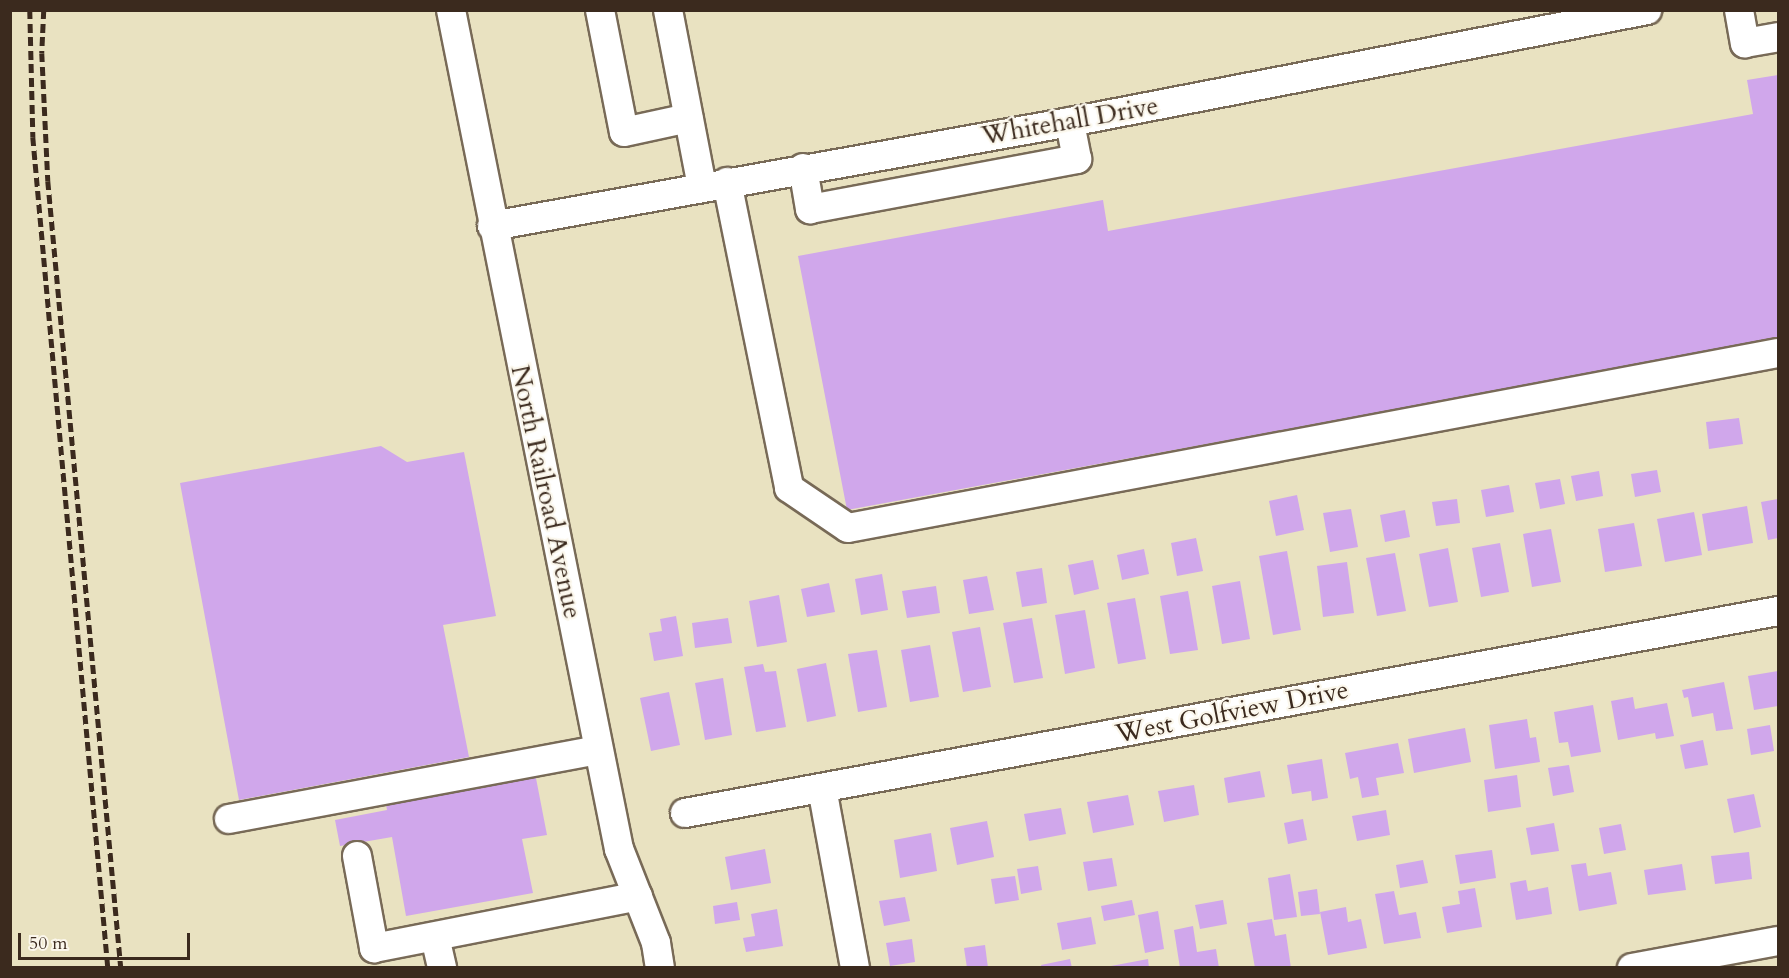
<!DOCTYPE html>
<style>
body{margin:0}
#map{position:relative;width:1789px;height:978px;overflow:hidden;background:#e9e2c1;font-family:Cardo,serif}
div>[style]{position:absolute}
.building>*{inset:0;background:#d0a7eb}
.roads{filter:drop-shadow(2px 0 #786a57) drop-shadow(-2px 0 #786a57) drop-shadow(0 2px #786a57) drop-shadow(0 -2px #786a57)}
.minor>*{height:28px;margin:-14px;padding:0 14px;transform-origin:14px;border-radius:14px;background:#fff}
.rail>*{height:4.5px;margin-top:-2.25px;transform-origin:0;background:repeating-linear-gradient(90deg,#3b2a1e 0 9px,transparent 0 13.5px)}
span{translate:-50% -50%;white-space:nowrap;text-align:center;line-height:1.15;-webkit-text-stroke:4.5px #fbf7ec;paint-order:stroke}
.street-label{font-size:26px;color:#3b2a1e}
.frame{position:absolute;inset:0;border:12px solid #3b2a1e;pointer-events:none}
.scale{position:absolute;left:18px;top:933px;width:172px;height:27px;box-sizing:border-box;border:3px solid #3b2a1e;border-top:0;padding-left:8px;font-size:18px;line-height:21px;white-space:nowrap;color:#3b2a1e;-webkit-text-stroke:4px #fbf7ec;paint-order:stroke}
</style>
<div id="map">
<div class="building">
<i style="clip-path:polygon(1778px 75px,1778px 339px,847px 510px,798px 256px,1103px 200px,1108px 231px,1753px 114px,1747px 80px)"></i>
<i style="clip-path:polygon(1739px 418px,1743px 444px,1709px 449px,1706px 422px)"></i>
<i style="clip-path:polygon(381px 446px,407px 462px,464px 452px,496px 616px,443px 625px,469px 757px,239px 800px,180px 483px)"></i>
<i style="clip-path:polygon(1657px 470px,1661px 492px,1635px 497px,1631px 474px)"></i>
<i style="clip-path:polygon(1599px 471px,1603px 496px,1576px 501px,1571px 476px)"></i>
<i style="clip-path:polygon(1560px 479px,1565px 504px,1540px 509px,1535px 483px)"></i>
<i style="clip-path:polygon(1509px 485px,1514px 512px,1486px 517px,1481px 490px)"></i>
<i style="clip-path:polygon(1297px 495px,1304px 530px,1276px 536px,1269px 501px)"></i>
<i style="clip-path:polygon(1457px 499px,1460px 523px,1436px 526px,1432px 502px)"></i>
<i style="clip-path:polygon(1778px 499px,1778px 538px,1768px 540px,1761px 502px)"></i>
<i style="clip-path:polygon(1747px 506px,1753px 543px,1708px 551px,1702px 514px)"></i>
<i style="clip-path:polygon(1351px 509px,1358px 547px,1330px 552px,1323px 513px)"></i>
<i style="clip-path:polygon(1405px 510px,1410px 537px,1385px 542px,1380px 515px)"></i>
<i style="clip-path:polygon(1694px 512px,1702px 555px,1665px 562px,1657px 519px)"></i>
<i style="clip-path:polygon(1634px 523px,1642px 566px,1605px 572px,1598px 529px)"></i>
<i style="clip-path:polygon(1551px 529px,1561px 582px,1532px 587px,1523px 534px)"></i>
<i style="clip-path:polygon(1196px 538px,1203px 571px,1177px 576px,1171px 543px)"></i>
<i style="clip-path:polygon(1500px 543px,1509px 592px,1481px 597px,1472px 548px)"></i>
<i style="clip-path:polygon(1448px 548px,1458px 602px,1429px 607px,1419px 554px)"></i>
<i style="clip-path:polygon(1144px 549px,1149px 574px,1122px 580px,1117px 555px)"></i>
<i style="clip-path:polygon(1287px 551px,1301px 630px,1273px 635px,1259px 556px)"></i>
<i style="clip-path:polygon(1395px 553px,1406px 611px,1377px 616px,1366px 558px)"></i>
<i style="clip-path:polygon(1093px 560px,1099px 589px,1074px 595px,1068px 565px)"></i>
<i style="clip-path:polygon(1347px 562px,1354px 613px,1323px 617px,1317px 566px)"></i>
<i style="clip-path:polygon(1042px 568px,1047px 603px,1022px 607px,1016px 572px)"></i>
<i style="clip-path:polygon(882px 574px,888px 610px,861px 615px,855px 579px)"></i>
<i style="clip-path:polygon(987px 576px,994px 610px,969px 614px,963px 580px)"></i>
<i style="clip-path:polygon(1240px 581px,1250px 639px,1222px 644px,1212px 586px)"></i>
<i style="clip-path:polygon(829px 583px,835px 612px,807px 617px,801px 589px)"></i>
<i style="clip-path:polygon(936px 586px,940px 613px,907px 618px,902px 591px)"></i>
<i style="clip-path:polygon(1188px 591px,1198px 650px,1170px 654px,1160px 596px)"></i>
<i style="clip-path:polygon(779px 595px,787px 642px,757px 647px,749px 601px)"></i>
<i style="clip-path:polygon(1135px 598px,1146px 659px,1118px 664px,1107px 603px)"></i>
<i style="clip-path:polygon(1085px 610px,1095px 668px,1065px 674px,1055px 615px)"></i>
<i style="clip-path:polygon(676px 616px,683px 656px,654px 661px,649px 633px,662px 631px,660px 619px)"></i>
<i style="clip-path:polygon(728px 618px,732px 643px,695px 648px,692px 623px)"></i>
<i style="clip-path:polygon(1032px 618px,1043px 678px,1014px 683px,1003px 623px)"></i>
<i style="clip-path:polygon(980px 627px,991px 687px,963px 692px,952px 632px)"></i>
<i style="clip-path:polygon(930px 645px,939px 697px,910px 702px,901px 650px)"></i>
<i style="clip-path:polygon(877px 650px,887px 707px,858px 712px,848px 654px)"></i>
<i style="clip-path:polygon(826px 663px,836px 716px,807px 722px,797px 669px)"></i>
<i style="clip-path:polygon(763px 664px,765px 672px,776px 671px,786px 727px,756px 732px,744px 667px)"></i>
<i style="clip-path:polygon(1778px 671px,1778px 706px,1754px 710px,1748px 676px)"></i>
<i style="clip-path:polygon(723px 678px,732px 735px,705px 740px,695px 683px)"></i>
<i style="clip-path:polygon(1724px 682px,1733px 729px,1716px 731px,1713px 713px,1692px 717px,1688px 697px,1684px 698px,1682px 690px)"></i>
<i style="clip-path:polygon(669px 692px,680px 745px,651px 751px,640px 698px)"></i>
<i style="clip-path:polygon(1633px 697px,1635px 709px,1667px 703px,1674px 736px,1656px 739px,1655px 733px,1618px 740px,1611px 701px)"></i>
<i style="clip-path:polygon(1593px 705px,1601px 752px,1571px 757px,1568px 742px,1559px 743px,1554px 712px)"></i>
<i style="clip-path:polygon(1527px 719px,1530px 738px,1536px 737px,1540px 762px,1495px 769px,1489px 725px)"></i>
<i style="clip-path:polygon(1770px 725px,1774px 751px,1751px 755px,1747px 729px)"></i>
<i style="clip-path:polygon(1465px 728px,1471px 762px,1414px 773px,1408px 739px)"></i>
<i style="clip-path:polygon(1703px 740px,1708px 765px,1685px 769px,1680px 745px)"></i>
<i style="clip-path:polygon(1398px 743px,1404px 773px,1376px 778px,1379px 795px,1362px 798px,1358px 777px,1350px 779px,1345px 753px)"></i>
<i style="clip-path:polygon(1322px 759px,1328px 798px,1312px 801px,1311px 791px,1292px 794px,1287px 765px)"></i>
<i style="clip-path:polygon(1569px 765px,1574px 792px,1553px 796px,1548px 768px)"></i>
<i style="clip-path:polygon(1260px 771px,1265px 797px,1228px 803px,1224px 778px)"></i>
<i style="clip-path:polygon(535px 773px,547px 835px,522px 839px,533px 893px,406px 916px,392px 837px,340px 846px,335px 820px,387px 810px,385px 799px)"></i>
<i style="clip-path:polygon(1517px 775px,1521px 807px,1488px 812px,1484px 780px)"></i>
<i style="clip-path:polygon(1194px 785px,1199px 815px,1164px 822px,1158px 791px)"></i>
<i style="clip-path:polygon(1754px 794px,1761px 827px,1734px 833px,1727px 799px)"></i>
<i style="clip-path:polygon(1128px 795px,1134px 825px,1093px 833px,1087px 802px)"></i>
<i style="clip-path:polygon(1061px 808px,1066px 834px,1029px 841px,1024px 814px)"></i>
<i style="clip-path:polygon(1386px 810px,1390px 835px,1357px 841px,1352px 816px)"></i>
<i style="clip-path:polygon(1303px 819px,1307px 840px,1288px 844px,1284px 823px)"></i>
<i style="clip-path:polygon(987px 821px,994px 857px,957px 865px,950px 828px)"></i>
<i style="clip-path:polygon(1554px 823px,1559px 851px,1531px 855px,1526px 828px)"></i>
<i style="clip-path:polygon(1621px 824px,1626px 850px,1604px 854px,1599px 828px)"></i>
<i style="clip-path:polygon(931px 833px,937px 871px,900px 878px,894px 840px)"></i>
<i style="clip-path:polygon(765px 849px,771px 883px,731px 890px,725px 857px)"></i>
<i style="clip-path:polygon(1492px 850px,1496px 878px,1460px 884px,1455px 855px)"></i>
<i style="clip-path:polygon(1749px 852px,1752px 879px,1715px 884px,1711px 856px)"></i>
<i style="clip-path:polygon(1112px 858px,1117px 886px,1088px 891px,1083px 862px)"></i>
<i style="clip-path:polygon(1423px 860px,1428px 883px,1400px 888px,1396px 865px)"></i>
<i style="clip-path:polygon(1586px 863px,1588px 876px,1611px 872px,1617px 904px,1579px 911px,1571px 865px)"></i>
<i style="clip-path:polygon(1682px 864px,1686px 890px,1648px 895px,1644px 870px)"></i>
<i style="clip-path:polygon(1038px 866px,1042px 890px,1021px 894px,1017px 869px)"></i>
<i style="clip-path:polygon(1290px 874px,1297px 917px,1274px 920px,1268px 878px)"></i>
<i style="clip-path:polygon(1015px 876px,1019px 900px,995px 904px,991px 879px)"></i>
<i style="clip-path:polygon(1526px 880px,1528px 891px,1548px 887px,1552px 914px,1516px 920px,1510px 883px)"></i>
<i style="clip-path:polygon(1475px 888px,1482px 927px,1447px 933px,1442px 907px,1460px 904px,1458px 891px)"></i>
<i style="clip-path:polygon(1317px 889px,1320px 914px,1301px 916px,1298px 892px)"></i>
<i style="clip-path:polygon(1394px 891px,1399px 915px,1416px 912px,1421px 938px,1384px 944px,1375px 894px)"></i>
<i style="clip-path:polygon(905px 897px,910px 921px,884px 926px,879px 901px)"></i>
<i style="clip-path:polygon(1132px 900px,1135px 915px,1104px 921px,1101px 906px)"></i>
<i style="clip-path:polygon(1223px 900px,1227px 924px,1200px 929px,1195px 905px)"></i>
<i style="clip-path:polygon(737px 902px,740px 920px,715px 924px,713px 906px)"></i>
<i style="clip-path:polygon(1346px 907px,1348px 922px,1361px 919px,1367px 948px,1328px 955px,1320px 912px)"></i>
<i style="clip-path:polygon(777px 909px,783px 946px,746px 952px,743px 938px,755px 936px,751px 914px)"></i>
<i style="clip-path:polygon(1158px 911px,1164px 949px,1145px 953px,1138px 915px)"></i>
<i style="clip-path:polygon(1091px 917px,1096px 944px,1062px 950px,1057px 923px)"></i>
<i style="clip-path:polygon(1272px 919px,1275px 936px,1286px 934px,1291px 968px,1255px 968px,1247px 923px)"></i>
<i style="clip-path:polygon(1193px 926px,1197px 952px,1216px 949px,1219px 968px,1180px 968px,1174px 930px)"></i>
<i style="clip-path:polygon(912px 939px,915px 962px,890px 966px,886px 943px)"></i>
<i style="clip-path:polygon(985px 945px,988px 968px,967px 968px,964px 948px)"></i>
<i style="clip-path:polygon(1070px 959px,1072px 968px,1042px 968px,1041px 965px)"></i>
<i style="clip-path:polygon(1148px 959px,1149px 968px,1111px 968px,1111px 966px)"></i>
</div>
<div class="roads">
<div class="minor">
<i style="left:451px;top:10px;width:856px;rotate:78.68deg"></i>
<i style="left:619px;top:849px;width:101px;rotate:68.5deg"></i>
<i style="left:656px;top:943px;width:25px;rotate:81deg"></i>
<i style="left:600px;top:10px;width:124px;rotate:78.9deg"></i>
<i style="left:624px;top:132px;width:66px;rotate:-12.2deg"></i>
<i style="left:668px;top:10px;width:180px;rotate:79.1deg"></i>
<i style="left:1739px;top:10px;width:34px;rotate:80deg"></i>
<i style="left:1745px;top:43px;width:34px;rotate:-10deg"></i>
<i style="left:803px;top:168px;width:42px;rotate:80.3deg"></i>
<i style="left:810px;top:209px;width:272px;rotate:-10.6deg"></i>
<i style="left:1077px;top:159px;width:38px;rotate:-101deg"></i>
<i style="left:727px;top:182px;width:312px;rotate:78.5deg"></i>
<i style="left:789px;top:488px;width:71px;rotate:34.1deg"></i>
<i style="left:848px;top:528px;width:946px;rotate:-10.66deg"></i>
<i style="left:492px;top:226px;width:587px;rotate:-10.2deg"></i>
<i style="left:1070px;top:122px;width:588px;rotate:-10.98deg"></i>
<i style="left:822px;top:788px;width:183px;rotate:79.6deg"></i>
<i style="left:685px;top:813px;width:1112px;rotate:-10.47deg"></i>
<i style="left:229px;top:819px;width:375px;rotate:-10.6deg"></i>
<i style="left:357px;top:856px;width:94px;rotate:79.5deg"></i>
<i style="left:374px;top:948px;width:269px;rotate:-11.1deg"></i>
<i style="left:435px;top:937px;width:32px;rotate:77deg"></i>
<i style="left:1632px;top:968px;width:148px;rotate:-10.5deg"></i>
</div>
</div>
<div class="rail">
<i style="left:30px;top:10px;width:127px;rotate:88.6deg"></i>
<i style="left:33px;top:137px;width:834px;rotate:84.84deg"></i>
<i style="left:44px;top:10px;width:43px;rotate:92.7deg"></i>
<i style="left:42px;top:53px;width:128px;rotate:87.3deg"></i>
<i style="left:48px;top:181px;width:790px;rotate:84.7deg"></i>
</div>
<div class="street-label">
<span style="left:1070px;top:121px;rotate:-10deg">Whitehall Drive</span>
<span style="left:546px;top:492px;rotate:78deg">North Railroad Avenue</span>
<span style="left:1232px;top:712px;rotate:-11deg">West Golfview Drive</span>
</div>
<div class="frame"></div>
<div class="scale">50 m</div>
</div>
